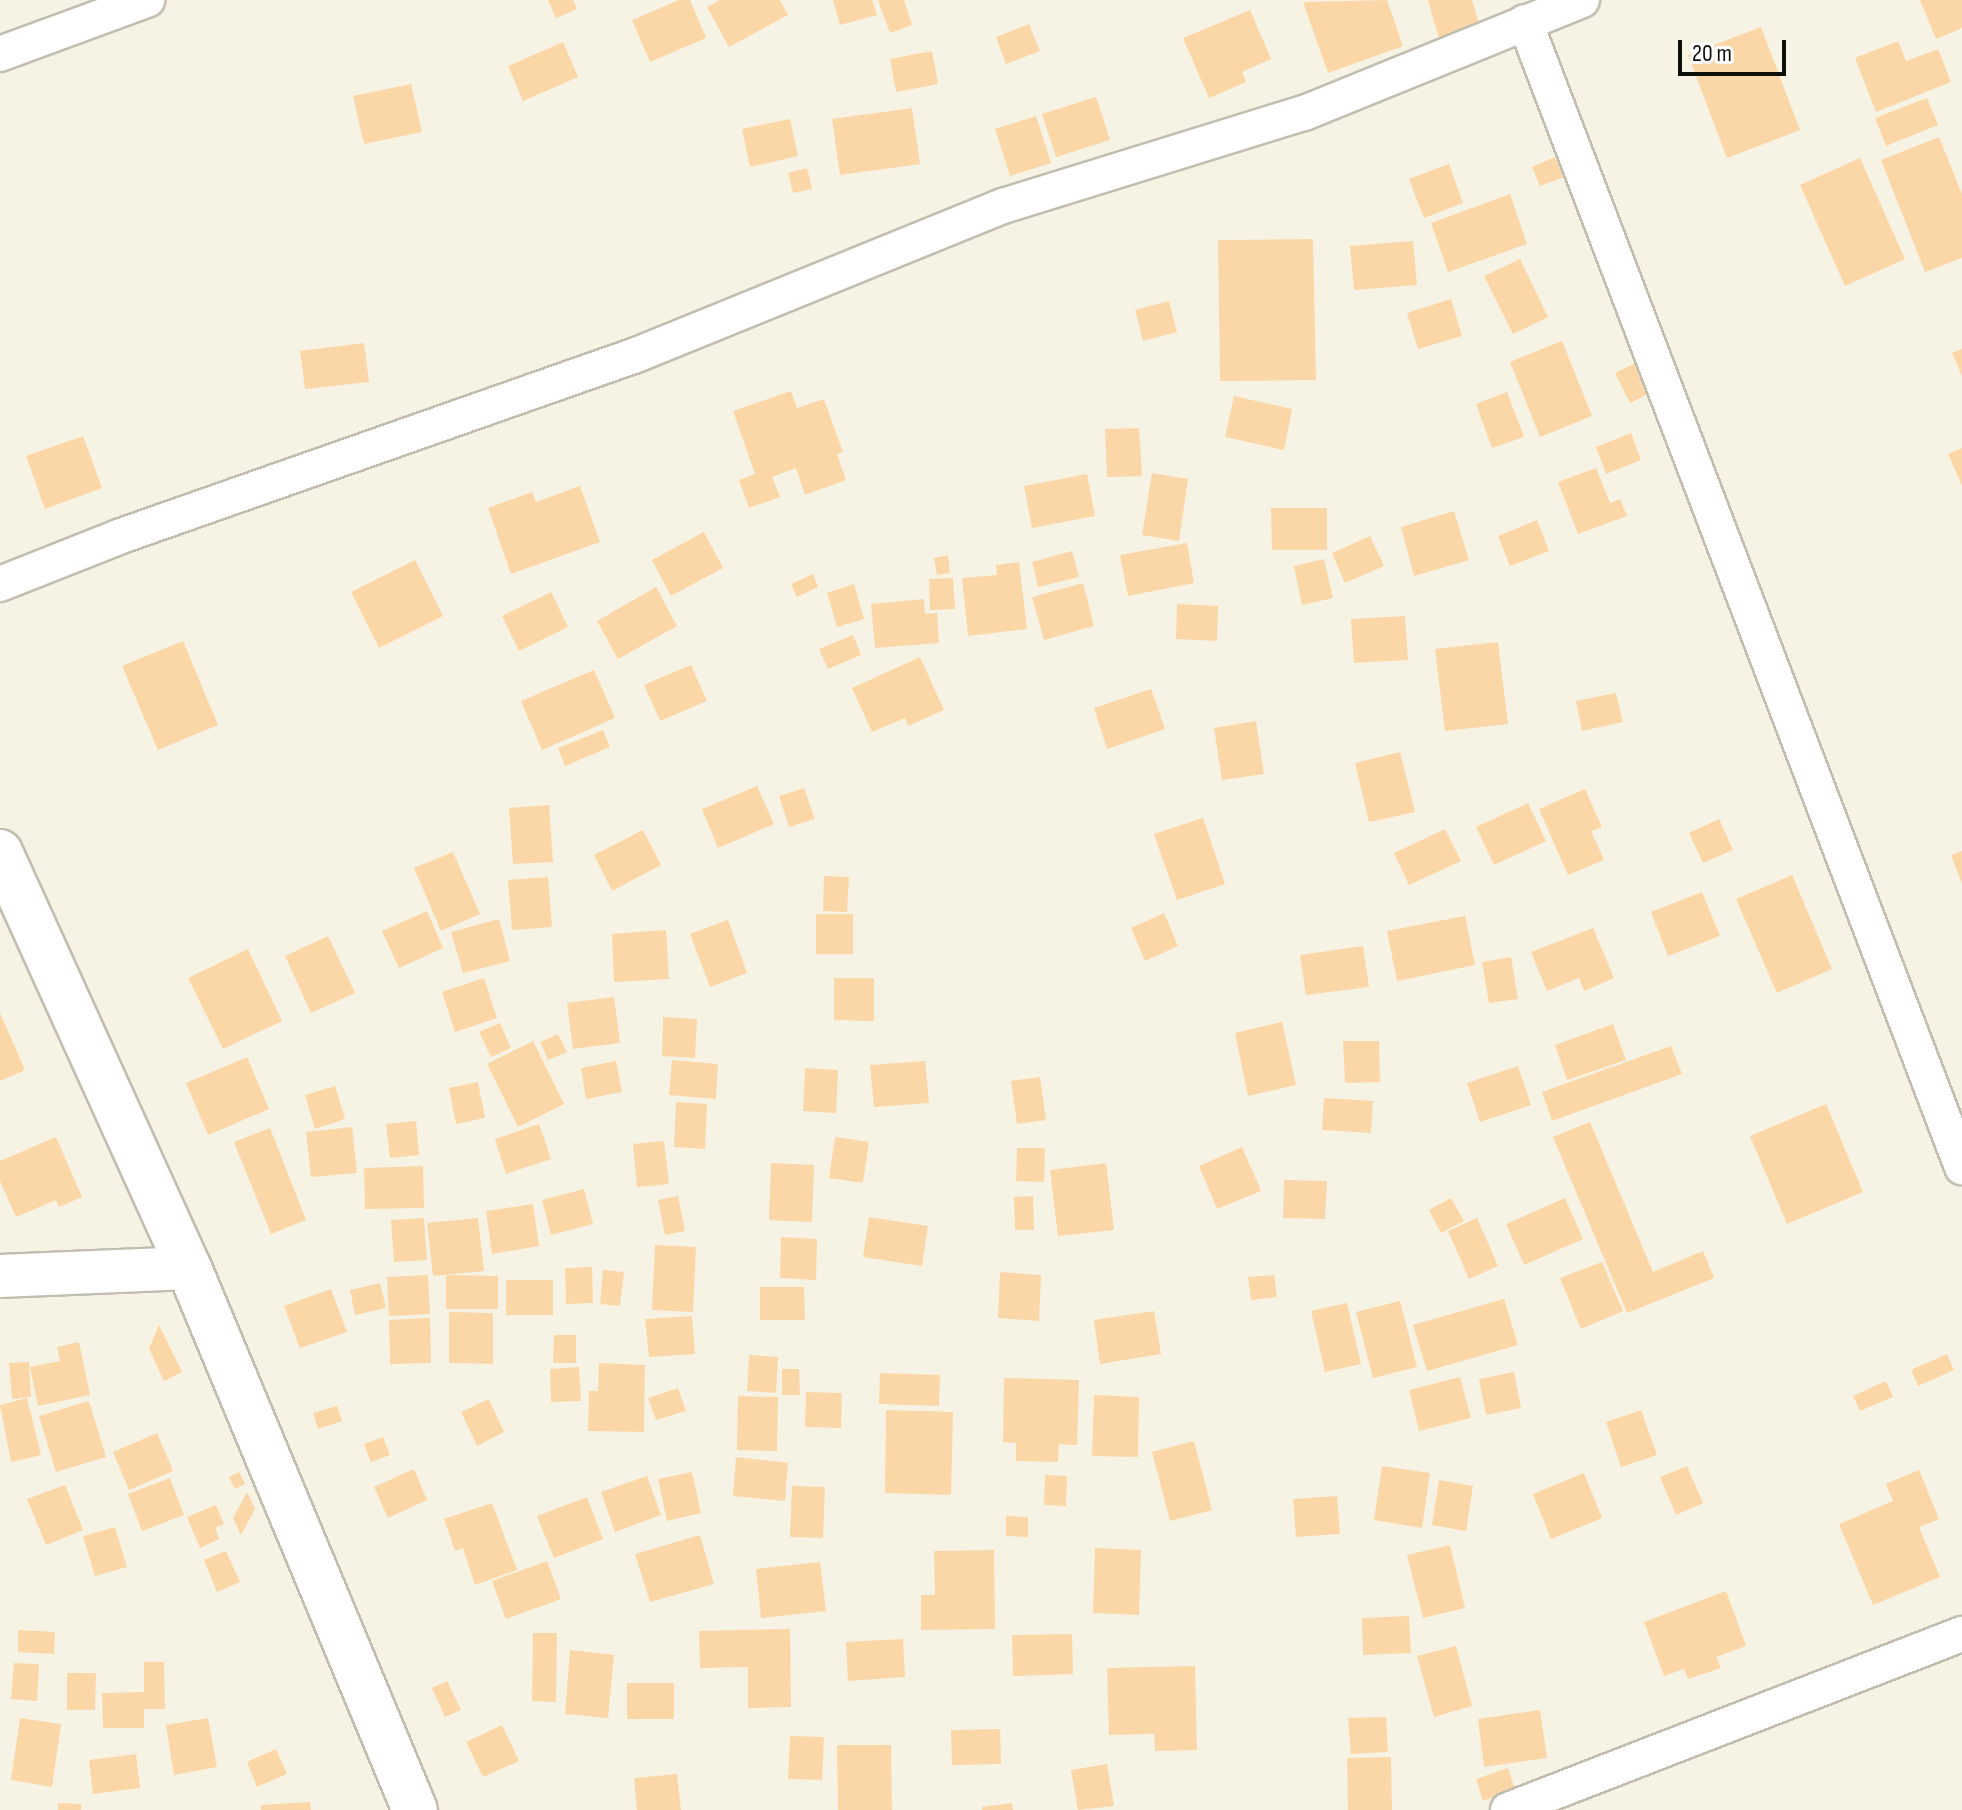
<!DOCTYPE html>
<style>
body{margin:0}
#map{position:relative;width:1962px;height:1810px;overflow:hidden;background:#f6f3e5;font-family:"Sofia Sans Condensed",sans-serif}
div>[style]{position:absolute}
.building>*{inset:0;background:#fbd7a7}
.roads{filter:drop-shadow(2px 0 #c1beb0) drop-shadow(-2px 0 #c1beb0) drop-shadow(0 2px #c1beb0) drop-shadow(0 -2px #c1beb0)}
.minor>*{height:34px;margin:-17px;padding:0 17px;transform-origin:17px;border-radius:17px;background:#fff}
.tertiary>*{height:42px;margin:-21px;padding:0 21px;transform-origin:21px;border-radius:21px;background:#fff}
.secondary>*{height:44px;margin:-22px;padding:0 22px;transform-origin:22px;border-radius:22px;background:#fff}
span{translate:-50% -50%;white-space:nowrap;text-align:center;line-height:1.15;-webkit-text-stroke:8px #fff;paint-order:stroke}
.scale{position:absolute;left:1678px;top:40px;width:108px;height:36px;box-sizing:border-box;border:4px solid #10100b;border-top:0;padding-left:10px;font-size:24px;line-height:28px;white-space:nowrap;color:#10100b;-webkit-text-stroke:6px #fff;paint-order:stroke}
</style>
<div id="map">
<div class="building">
<i style="clip-path:polygon(548px 0,573px 0,577px 9px,556px 18px)"></i>
<i style="clip-path:polygon(679px 0,690px 0,706px 38px,650px 62px,632px 20px)"></i>
<i style="clip-path:polygon(720px 0,780px 0,788px 15px,729px 47px,707px 7px)"></i>
<i style="clip-path:polygon(833px 0,872px 0,877px 15px,840px 25px)"></i>
<i style="clip-path:polygon(878px 0,904px 0,912px 25px,890px 33px)"></i>
<i style="clip-path:polygon(1387px 0,1403px 46px,1328px 73px,1303px 2px)"></i>
<i style="clip-path:polygon(1428px 0,1472px 0,1480px 26px,1439px 38px)"></i>
<i style="clip-path:polygon(1920px 0,1962px 0,1962px 28px,1936px 39px)"></i>
<i style="clip-path:polygon(1250px 10px,1271px 59px,1242px 72px,1246px 82px,1209px 98px,1183px 38px)"></i>
<i style="clip-path:polygon(1029px 24px,1040px 51px,1006px 64px,996px 37px)"></i>
<i style="clip-path:polygon(1761px 27px,1800px 130px,1727px 158px,1688px 55px)"></i>
<i style="clip-path:polygon(1898px 41px,1906px 61px,1938px 49px,1951px 82px,1876px 112px,1855px 58px)"></i>
<i style="clip-path:polygon(563px 42px,578px 77px,523px 101px,508px 66px)"></i>
<i style="clip-path:polygon(932px 51px,938px 84px,896px 92px,890px 59px)"></i>
<i style="clip-path:polygon(411px 84px,422px 132px,364px 144px,353px 96px)"></i>
<i style="clip-path:polygon(1096px 97px,1110px 140px,1056px 157px,1042px 114px)"></i>
<i style="clip-path:polygon(1927px 98px,1938px 125px,1886px 146px,1875px 118px)"></i>
<i style="clip-path:polygon(912px 108px,920px 164px,840px 175px,832px 119px)"></i>
<i style="clip-path:polygon(1036px 116px,1051px 163px,1010px 176px,995px 129px)"></i>
<i style="clip-path:polygon(790px 119px,798px 156px,750px 167px,742px 129px)"></i>
<i style="clip-path:polygon(1939px 137px,1962px 194px,1962px 258px,1925px 272px,1881px 160px)"></i>
<i style="clip-path:polygon(1555px 157px,1564px 177px,1540px 186px,1532px 167px)"></i>
<i style="clip-path:polygon(1860px 158px,1905px 259px,1845px 286px,1800px 185px)"></i>
<i style="clip-path:polygon(1449px 164px,1463px 203px,1424px 218px,1409px 179px)"></i>
<i style="clip-path:polygon(807px 168px,812px 189px,793px 193px,788px 173px)"></i>
<i style="clip-path:polygon(1510px 194px,1527px 244px,1448px 272px,1431px 223px)"></i>
<i style="clip-path:polygon(1313px 239px,1316px 380px,1220px 381px,1218px 240px)"></i>
<i style="clip-path:polygon(1413px 241px,1417px 285px,1354px 290px,1350px 246px)"></i>
<i style="clip-path:polygon(1520px 259px,1548px 317px,1513px 334px,1484px 276px)"></i>
<i style="clip-path:polygon(1451px 299px,1462px 336px,1418px 349px,1407px 313px)"></i>
<i style="clip-path:polygon(1169px 301px,1177px 332px,1143px 341px,1135px 310px)"></i>
<i style="clip-path:polygon(1562px 341px,1592px 416px,1540px 437px,1510px 362px)"></i>
<i style="clip-path:polygon(364px 343px,369px 382px,305px 389px,300px 351px)"></i>
<i style="clip-path:polygon(1962px 349px,1962px 376px,1952px 353px)"></i>
<i style="clip-path:polygon(1635px 363px,1650px 393px,1630px 403px,1615px 373px)"></i>
<i style="clip-path:polygon(791px 391px,797px 408px,824px 399px,843px 452px,837px 454px,846px 480px,805px 495px,796px 468px,772px 477px,780px 497px,749px 508px,739px 480px,755px 474px,733px 411px)"></i>
<i style="clip-path:polygon(1507px 392px,1524px 437px,1492px 448px,1476px 404px)"></i>
<i style="clip-path:polygon(1234px 396px,1292px 409px,1284px 450px,1225px 437px)"></i>
<i style="clip-path:polygon(1139px 428px,1142px 476px,1107px 477px,1105px 429px)"></i>
<i style="clip-path:polygon(1631px 433px,1641px 460px,1606px 474px,1596px 447px)"></i>
<i style="clip-path:polygon(83px 436px,102px 488px,45px 509px,26px 456px)"></i>
<i style="clip-path:polygon(1962px 448px,1962px 486px,1948px 454px)"></i>
<i style="clip-path:polygon(1596px 468px,1610px 503px,1620px 499px,1627px 516px,1578px 534px,1558px 482px)"></i>
<i style="clip-path:polygon(1152px 473px,1188px 479px,1179px 541px,1142px 535px)"></i>
<i style="clip-path:polygon(1087px 474px,1095px 516px,1032px 528px,1024px 486px)"></i>
<i style="clip-path:polygon(580px 486px,600px 542px,511px 574px,488px 508px,532px 492px,536px 502px)"></i>
<i style="clip-path:polygon(1271px 508px,1327px 508px,1327px 550px,1272px 550px)"></i>
<i style="clip-path:polygon(1454px 511px,1469px 560px,1414px 576px,1401px 527px)"></i>
<i style="clip-path:polygon(1537px 520px,1549px 551px,1510px 566px,1498px 536px)"></i>
<i style="clip-path:polygon(704px 532px,723px 568px,671px 596px,652px 560px)"></i>
<i style="clip-path:polygon(1370px 536px,1384px 566px,1345px 583px,1332px 553px)"></i>
<i style="clip-path:polygon(1187px 543px,1194px 583px,1128px 596px,1120px 555px)"></i>
<i style="clip-path:polygon(1072px 551px,1079px 577px,1038px 587px,1032px 562px)"></i>
<i style="clip-path:polygon(948px 555px,950px 573px,937px 575px,934px 558px)"></i>
<i style="clip-path:polygon(1324px 559px,1333px 598px,1302px 605px,1294px 566px)"></i>
<i style="clip-path:polygon(415px 560px,443px 616px,379px 648px,351px 592px)"></i>
<i style="clip-path:polygon(1019px 562px,1027px 629px,968px 636px,962px 578px,997px 575px,996px 565px)"></i>
<i style="clip-path:polygon(813px 574px,818px 587px,797px 597px,791px 584px)"></i>
<i style="clip-path:polygon(953px 578px,955px 609px,930px 610px,929px 579px)"></i>
<i style="clip-path:polygon(1083px 583px,1094px 626px,1044px 640px,1032px 597px)"></i>
<i style="clip-path:polygon(854px 584px,864px 619px,837px 627px,827px 593px)"></i>
<i style="clip-path:polygon(656px 587px,677px 626px,618px 659px,597px 621px)"></i>
<i style="clip-path:polygon(551px 592px,568px 627px,519px 651px,502px 616px)"></i>
<i style="clip-path:polygon(924px 599px,925px 614px,937px 613px,939px 643px,875px 648px,871px 604px)"></i>
<i style="clip-path:polygon(1177px 604px,1218px 606px,1217px 641px,1176px 639px)"></i>
<i style="clip-path:polygon(1405px 616px,1408px 660px,1354px 663px,1351px 619px)"></i>
<i style="clip-path:polygon(853px 635px,861px 655px,828px 669px,819px 649px)"></i>
<i style="clip-path:polygon(183px 641px,218px 725px,158px 750px,122px 666px)"></i>
<i style="clip-path:polygon(1498px 642px,1508px 724px,1445px 731px,1435px 649px)"></i>
<i style="clip-path:polygon(920px 657px,944px 710px,908px 726px,905px 718px,872px 732px,852px 688px)"></i>
<i style="clip-path:polygon(691px 665px,707px 701px,660px 721px,644px 685px)"></i>
<i style="clip-path:polygon(594px 670px,615px 718px,542px 750px,521px 701px)"></i>
<i style="clip-path:polygon(1151px 689px,1165px 729px,1107px 749px,1094px 708px)"></i>
<i style="clip-path:polygon(1616px 693px,1623px 722px,1582px 731px,1576px 701px)"></i>
<i style="clip-path:polygon(1256px 721px,1264px 774px,1222px 780px,1214px 728px)"></i>
<i style="clip-path:polygon(603px 730px,610px 747px,565px 766px,558px 748px)"></i>
<i style="clip-path:polygon(1400px 752px,1415px 812px,1369px 822px,1355px 763px)"></i>
<i style="clip-path:polygon(757px 786px,774px 824px,718px 848px,702px 809px)"></i>
<i style="clip-path:polygon(804px 788px,815px 819px,789px 827px,779px 796px)"></i>
<i style="clip-path:polygon(1585px 789px,1602px 827px,1591px 831px,1604px 860px,1568px 875px,1539px 809px)"></i>
<i style="clip-path:polygon(1528px 803px,1546px 841px,1494px 865px,1476px 827px)"></i>
<i style="clip-path:polygon(549px 805px,553px 862px,513px 864px,509px 808px)"></i>
<i style="clip-path:polygon(1203px 818px,1225px 884px,1177px 900px,1154px 834px)"></i>
<i style="clip-path:polygon(1719px 819px,1733px 850px,1703px 863px,1689px 833px)"></i>
<i style="clip-path:polygon(1445px 829px,1461px 861px,1409px 885px,1394px 853px)"></i>
<i style="clip-path:polygon(643px 830px,661px 865px,612px 891px,594px 855px)"></i>
<i style="clip-path:polygon(1962px 851px,1962px 884px,1951px 855px)"></i>
<i style="clip-path:polygon(453px 852px,480px 914px,441px 931px,414px 868px)"></i>
<i style="clip-path:polygon(1792px 875px,1832px 969px,1777px 993px,1736px 899px)"></i>
<i style="clip-path:polygon(824px 876px,849px 877px,847px 912px,823px 911px)"></i>
<i style="clip-path:polygon(548px 877px,552px 927px,512px 930px,508px 880px)"></i>
<i style="clip-path:polygon(1702px 892px,1720px 936px,1668px 956px,1651px 912px)"></i>
<i style="clip-path:polygon(427px 911px,443px 948px,399px 968px,382px 931px)"></i>
<i style="clip-path:polygon(1164px 913px,1178px 946px,1145px 961px,1131px 928px)"></i>
<i style="clip-path:polygon(816px 914px,853px 914px,853px 954px,816px 954px)"></i>
<i style="clip-path:polygon(1465px 916px,1475px 965px,1397px 981px,1387px 931px)"></i>
<i style="clip-path:polygon(499px 919px,510px 961px,463px 973px,451px 932px)"></i>
<i style="clip-path:polygon(728px 920px,747px 973px,710px 987px,690px 934px)"></i>
<i style="clip-path:polygon(1593px 928px,1614px 978px,1584px 991px,1579px 978px,1547px 991px,1531px 952px)"></i>
<i style="clip-path:polygon(666px 930px,669px 979px,614px 982px,612px 934px)"></i>
<i style="clip-path:polygon(328px 936px,355px 993px,311px 1013px,285px 956px)"></i>
<i style="clip-path:polygon(1363px 946px,1369px 987px,1306px 995px,1300px 955px)"></i>
<i style="clip-path:polygon(248px 949px,282px 1021px,223px 1049px,188px 978px)"></i>
<i style="clip-path:polygon(1511px 957px,1518px 999px,1489px 1003px,1482px 962px)"></i>
<i style="clip-path:polygon(484px 978px,497px 1018px,455px 1032px,442px 992px)"></i>
<i style="clip-path:polygon(834px 978px,874px 978px,874px 1021px,834px 1020px)"></i>
<i style="clip-path:polygon(614px 997px,620px 1043px,573px 1049px,567px 1003px)"></i>
<i style="clip-path:polygon(0 1013px,25px 1070px,0 1081px)"></i>
<i style="clip-path:polygon(663px 1017px,697px 1019px,695px 1058px,662px 1056px)"></i>
<i style="clip-path:polygon(1282px 1022px,1296px 1085px,1248px 1096px,1235px 1033px)"></i>
<i style="clip-path:polygon(500px 1023px,511px 1048px,491px 1057px,479px 1032px)"></i>
<i style="clip-path:polygon(1613px 1024px,1626px 1060px,1567px 1080px,1555px 1045px)"></i>
<i style="clip-path:polygon(558px 1034px,567px 1052px,548px 1060px,540px 1042px)"></i>
<i style="clip-path:polygon(533px 1041px,564px 1104px,518px 1127px,487px 1064px)"></i>
<i style="clip-path:polygon(1343px 1041px,1379px 1041px,1380px 1082px,1345px 1083px)"></i>
<i style="clip-path:polygon(1671px 1046px,1682px 1074px,1552px 1121px,1542px 1092px)"></i>
<i style="clip-path:polygon(247px 1057px,269px 1109px,208px 1135px,186px 1083px)"></i>
<i style="clip-path:polygon(672px 1060px,718px 1064px,716px 1099px,669px 1095px)"></i>
<i style="clip-path:polygon(616px 1061px,622px 1092px,586px 1099px,581px 1068px)"></i>
<i style="clip-path:polygon(925px 1061px,929px 1103px,874px 1107px,870px 1065px)"></i>
<i style="clip-path:polygon(1518px 1066px,1531px 1105px,1480px 1122px,1467px 1083px)"></i>
<i style="clip-path:polygon(805px 1068px,838px 1070px,836px 1113px,803px 1111px)"></i>
<i style="clip-path:polygon(1040px 1077px,1046px 1120px,1017px 1124px,1011px 1081px)"></i>
<i style="clip-path:polygon(478px 1082px,485px 1118px,456px 1124px,449px 1088px)"></i>
<i style="clip-path:polygon(335px 1086px,345px 1119px,315px 1129px,305px 1095px)"></i>
<i style="clip-path:polygon(1324px 1098px,1373px 1101px,1371px 1133px,1322px 1130px)"></i>
<i style="clip-path:polygon(676px 1102px,707px 1104px,705px 1149px,674px 1147px)"></i>
<i style="clip-path:polygon(1826px 1104px,1863px 1192px,1787px 1224px,1750px 1136px)"></i>
<i style="clip-path:polygon(416px 1121px,419px 1155px,390px 1158px,386px 1124px)"></i>
<i style="clip-path:polygon(1590px 1122px,1653px 1272px,1703px 1251px,1714px 1278px,1627px 1313px,1553px 1137px)"></i>
<i style="clip-path:polygon(539px 1124px,551px 1159px,506px 1174px,495px 1139px)"></i>
<i style="clip-path:polygon(352px 1127px,357px 1173px,311px 1177px,306px 1132px)"></i>
<i style="clip-path:polygon(270px 1128px,306px 1220px,271px 1234px,234px 1142px)"></i>
<i style="clip-path:polygon(56px 1137px,82px 1197px,59px 1207px,56px 1200px,16px 1217px,0 1181px,0 1161px)"></i>
<i style="clip-path:polygon(835px 1137px,869px 1142px,863px 1183px,829px 1178px)"></i>
<i style="clip-path:polygon(664px 1141px,669px 1184px,637px 1187px,633px 1144px)"></i>
<i style="clip-path:polygon(1242px 1147px,1261px 1191px,1217px 1209px,1199px 1166px)"></i>
<i style="clip-path:polygon(1017px 1148px,1045px 1148px,1044px 1182px,1016px 1181px)"></i>
<i style="clip-path:polygon(771px 1163px,814px 1165px,812px 1222px,769px 1220px)"></i>
<i style="clip-path:polygon(1106px 1163px,1114px 1230px,1058px 1236px,1050px 1170px)"></i>
<i style="clip-path:polygon(423px 1166px,424px 1208px,365px 1209px,364px 1168px)"></i>
<i style="clip-path:polygon(1284px 1180px,1327px 1181px,1325px 1219px,1283px 1218px)"></i>
<i style="clip-path:polygon(584px 1189px,593px 1224px,551px 1235px,542px 1200px)"></i>
<i style="clip-path:polygon(678px 1196px,685px 1231px,665px 1235px,658px 1200px)"></i>
<i style="clip-path:polygon(1033px 1196px,1034px 1230px,1015px 1230px,1014px 1197px)"></i>
<i style="clip-path:polygon(1451px 1198px,1464px 1221px,1441px 1233px,1429px 1210px)"></i>
<i style="clip-path:polygon(1565px 1198px,1583px 1239px,1524px 1265px,1506px 1224px)"></i>
<i style="clip-path:polygon(533px 1204px,539px 1246px,492px 1254px,486px 1211px)"></i>
<i style="clip-path:polygon(869px 1217px,928px 1226px,922px 1266px,863px 1257px)"></i>
<i style="clip-path:polygon(424px 1218px,427px 1260px,394px 1262px,391px 1220px)"></i>
<i style="clip-path:polygon(478px 1218px,484px 1271px,433px 1276px,427px 1223px)"></i>
<i style="clip-path:polygon(1477px 1218px,1498px 1266px,1469px 1279px,1448px 1231px)"></i>
<i style="clip-path:polygon(781px 1237px,817px 1239px,816px 1280px,780px 1278px)"></i>
<i style="clip-path:polygon(655px 1245px,696px 1247px,693px 1312px,652px 1310px)"></i>
<i style="clip-path:polygon(1602px 1262px,1623px 1311px,1581px 1329px,1560px 1278px)"></i>
<i style="clip-path:polygon(592px 1267px,593px 1303px,566px 1304px,565px 1268px)"></i>
<i style="clip-path:polygon(603px 1270px,624px 1272px,620px 1306px,600px 1304px)"></i>
<i style="clip-path:polygon(1000px 1272px,1041px 1275px,1039px 1321px,998px 1318px)"></i>
<i style="clip-path:polygon(428px 1275px,430px 1314px,389px 1316px,387px 1277px)"></i>
<i style="clip-path:polygon(446px 1275px,498px 1276px,498px 1309px,446px 1309px)"></i>
<i style="clip-path:polygon(1274px 1275px,1277px 1297px,1251px 1300px,1248px 1277px)"></i>
<i style="clip-path:polygon(506px 1280px,553px 1280px,553px 1315px,506px 1315px)"></i>
<i style="clip-path:polygon(380px 1283px,386px 1308px,355px 1315px,350px 1290px)"></i>
<i style="clip-path:polygon(760px 1287px,804px 1287px,805px 1320px,760px 1320px)"></i>
<i style="clip-path:polygon(331px 1289px,347px 1332px,300px 1348px,284px 1306px)"></i>
<i style="clip-path:polygon(1504px 1299px,1518px 1345px,1427px 1371px,1413px 1325px)"></i>
<i style="clip-path:polygon(1400px 1301px,1417px 1367px,1373px 1378px,1356px 1312px)"></i>
<i style="clip-path:polygon(1347px 1303px,1361px 1364px,1325px 1372px,1311px 1311px)"></i>
<i style="clip-path:polygon(1154px 1311px,1161px 1354px,1100px 1364px,1094px 1320px)"></i>
<i style="clip-path:polygon(449px 1312px,493px 1313px,493px 1364px,449px 1363px)"></i>
<i style="clip-path:polygon(692px 1316px,695px 1354px,649px 1357px,645px 1319px)"></i>
<i style="clip-path:polygon(430px 1318px,431px 1363px,390px 1364px,389px 1320px)"></i>
<i style="clip-path:polygon(159px 1325px,182px 1372px,164px 1381px,149px 1349px)"></i>
<i style="clip-path:polygon(554px 1335px,576px 1335px,576px 1363px,553px 1363px)"></i>
<i style="clip-path:polygon(79px 1342px,90px 1395px,38px 1406px,30px 1367px,60px 1361px,57px 1347px)"></i>
<i style="clip-path:polygon(1947px 1354px,1954px 1370px,1918px 1386px,1911px 1370px)"></i>
<i style="clip-path:polygon(749px 1355px,778px 1357px,776px 1393px,747px 1391px)"></i>
<i style="clip-path:polygon(29px 1362px,31px 1397px,12px 1399px,9px 1363px)"></i>
<i style="clip-path:polygon(599px 1363px,645px 1365px,644px 1432px,588px 1431px,589px 1391px,598px 1391px)"></i>
<i style="clip-path:polygon(579px 1367px,581px 1401px,551px 1402px,550px 1369px)"></i>
<i style="clip-path:polygon(782px 1369px,799px 1369px,800px 1395px,782px 1395px)"></i>
<i style="clip-path:polygon(1514px 1372px,1521px 1408px,1486px 1415px,1479px 1379px)"></i>
<i style="clip-path:polygon(880px 1373px,940px 1375px,939px 1406px,879px 1404px)"></i>
<i style="clip-path:polygon(1460px 1377px,1471px 1418px,1419px 1431px,1409px 1390px)"></i>
<i style="clip-path:polygon(1004px 1378px,1079px 1380px,1077px 1445px,1059px 1444px,1058px 1462px,1016px 1461px,1016px 1443px,1003px 1442px)"></i>
<i style="clip-path:polygon(1886px 1381px,1893px 1397px,1860px 1411px,1853px 1396px)"></i>
<i style="clip-path:polygon(678px 1388px,686px 1411px,656px 1420px,648px 1398px)"></i>
<i style="clip-path:polygon(806px 1392px,842px 1393px,841px 1428px,805px 1427px)"></i>
<i style="clip-path:polygon(1094px 1395px,1139px 1397px,1138px 1457px,1092px 1456px)"></i>
<i style="clip-path:polygon(738px 1396px,778px 1397px,777px 1451px,737px 1450px)"></i>
<i style="clip-path:polygon(27px 1398px,41px 1455px,11px 1462px,0 1405px)"></i>
<i style="clip-path:polygon(489px 1399px,504px 1432px,477px 1446px,461px 1412px)"></i>
<i style="clip-path:polygon(89px 1401px,106px 1457px,56px 1472px,39px 1416px)"></i>
<i style="clip-path:polygon(337px 1406px,342px 1421px,318px 1429px,313px 1413px)"></i>
<i style="clip-path:polygon(886px 1410px,953px 1412px,951px 1495px,885px 1493px)"></i>
<i style="clip-path:polygon(1641px 1410px,1657px 1455px,1621px 1467px,1606px 1422px)"></i>
<i style="clip-path:polygon(157px 1433px,173px 1471px,129px 1490px,113px 1452px)"></i>
<i style="clip-path:polygon(383px 1437px,390px 1455px,371px 1462px,364px 1444px)"></i>
<i style="clip-path:polygon(1194px 1441px,1212px 1510px,1170px 1521px,1152px 1452px)"></i>
<i style="clip-path:polygon(736px 1457px,788px 1463px,785px 1501px,733px 1496px)"></i>
<i style="clip-path:polygon(1382px 1466px,1430px 1473px,1422px 1528px,1374px 1520px)"></i>
<i style="clip-path:polygon(1687px 1466px,1703px 1503px,1676px 1515px,1660px 1477px)"></i>
<i style="clip-path:polygon(414px 1469px,427px 1500px,388px 1518px,374px 1487px)"></i>
<i style="clip-path:polygon(1919px 1470px,1939px 1519px,1919px 1527px,1940px 1577px,1873px 1605px,1839px 1524px,1893px 1501px,1886px 1484px)"></i>
<i style="clip-path:polygon(239px 1472px,245px 1484px,235px 1489px,229px 1477px)"></i>
<i style="clip-path:polygon(692px 1472px,701px 1513px,667px 1521px,658px 1479px)"></i>
<i style="clip-path:polygon(1584px 1473px,1602px 1518px,1551px 1539px,1533px 1494px)"></i>
<i style="clip-path:polygon(1045px 1475px,1067px 1476px,1066px 1506px,1044px 1505px)"></i>
<i style="clip-path:polygon(647px 1476px,661px 1515px,615px 1532px,601px 1492px)"></i>
<i style="clip-path:polygon(170px 1478px,184px 1515px,142px 1531px,128px 1494px)"></i>
<i style="clip-path:polygon(1439px 1480px,1473px 1486px,1466px 1531px,1432px 1525px)"></i>
<i style="clip-path:polygon(65px 1485px,83px 1530px,46px 1545px,27px 1499px)"></i>
<i style="clip-path:polygon(792px 1486px,825px 1487px,823px 1538px,790px 1537px)"></i>
<i style="clip-path:polygon(247px 1492px,255px 1509px,241px 1535px,233px 1518px)"></i>
<i style="clip-path:polygon(1337px 1496px,1340px 1534px,1296px 1537px,1293px 1499px)"></i>
<i style="clip-path:polygon(587px 1497px,603px 1539px,554px 1558px,537px 1516px)"></i>
<i style="clip-path:polygon(492px 1503px,517px 1570px,475px 1585px,463px 1548px,455px 1551px,444px 1519px)"></i>
<i style="clip-path:polygon(216px 1505px,224px 1524px,215px 1528px,219px 1539px,200px 1548px,187px 1517px)"></i>
<i style="clip-path:polygon(1006px 1516px,1028px 1517px,1028px 1537px,1006px 1536px)"></i>
<i style="clip-path:polygon(115px 1527px,127px 1567px,95px 1576px,83px 1536px)"></i>
<i style="clip-path:polygon(700px 1535px,714px 1584px,650px 1602px,635px 1554px)"></i>
<i style="clip-path:polygon(1450px 1545px,1465px 1608px,1423px 1618px,1407px 1555px)"></i>
<i style="clip-path:polygon(1095px 1548px,1141px 1550px,1139px 1615px,1093px 1613px)"></i>
<i style="clip-path:polygon(994px 1550px,995px 1629px,921px 1630px,921px 1595px,935px 1595px,934px 1551px)"></i>
<i style="clip-path:polygon(226px 1551px,240px 1582px,217px 1592px,204px 1560px)"></i>
<i style="clip-path:polygon(547px 1561px,561px 1599px,506px 1619px,492px 1581px)"></i>
<i style="clip-path:polygon(820px 1562px,826px 1611px,761px 1618px,756px 1569px)"></i>
<i style="clip-path:polygon(1726px 1591px,1746px 1646px,1716px 1657px,1721px 1668px,1688px 1679px,1684px 1669px,1664px 1676px,1644px 1622px)"></i>
<i style="clip-path:polygon(1409px 1616px,1411px 1653px,1363px 1655px,1362px 1618px)"></i>
<i style="clip-path:polygon(790px 1629px,791px 1707px,748px 1708px,748px 1667px,700px 1668px,699px 1631px)"></i>
<i style="clip-path:polygon(18px 1630px,55px 1632px,54px 1654px,18px 1652px)"></i>
<i style="clip-path:polygon(533px 1633px,557px 1633px,556px 1702px,532px 1701px)"></i>
<i style="clip-path:polygon(1072px 1634px,1073px 1674px,1013px 1676px,1012px 1635px)"></i>
<i style="clip-path:polygon(903px 1639px,905px 1677px,848px 1681px,846px 1642px)"></i>
<i style="clip-path:polygon(1456px 1646px,1472px 1706px,1434px 1717px,1417px 1656px)"></i>
<i style="clip-path:polygon(570px 1650px,614px 1655px,608px 1718px,565px 1714px)"></i>
<i style="clip-path:polygon(144px 1662px,164px 1662px,165px 1709px,144px 1709px,144px 1728px,103px 1728px,102px 1693px,144px 1692px)"></i>
<i style="clip-path:polygon(14px 1663px,39px 1664px,37px 1701px,11px 1699px)"></i>
<i style="clip-path:polygon(1195px 1666px,1197px 1750px,1155px 1751px,1154px 1734px,1109px 1735px,1107px 1668px)"></i>
<i style="clip-path:polygon(67px 1673px,96px 1673px,95px 1710px,67px 1710px)"></i>
<i style="clip-path:polygon(447px 1681px,461px 1710px,445px 1717px,432px 1688px)"></i>
<i style="clip-path:polygon(627px 1683px,674px 1683px,674px 1719px,627px 1719px)"></i>
<i style="clip-path:polygon(1540px 1710px,1547px 1758px,1484px 1767px,1478px 1719px)"></i>
<i style="clip-path:polygon(1386px 1717px,1388px 1752px,1351px 1754px,1348px 1718px)"></i>
<i style="clip-path:polygon(20px 1718px,61px 1724px,52px 1787px,11px 1780px)"></i>
<i style="clip-path:polygon(208px 1718px,217px 1767px,174px 1775px,166px 1725px)"></i>
<i style="clip-path:polygon(502px 1725px,519px 1761px,483px 1777px,466px 1742px)"></i>
<i style="clip-path:polygon(1000px 1729px,1001px 1764px,952px 1765px,951px 1730px)"></i>
<i style="clip-path:polygon(790px 1736px,824px 1737px,822px 1780px,788px 1779px)"></i>
<i style="clip-path:polygon(837px 1745px,891px 1745px,892px 1810px,838px 1810px)"></i>
<i style="clip-path:polygon(276px 1749px,287px 1774px,257px 1787px,247px 1762px)"></i>
<i style="clip-path:polygon(136px 1754px,140px 1788px,93px 1794px,89px 1760px)"></i>
<i style="clip-path:polygon(1391px 1757px,1392px 1810px,1348px 1810px,1347px 1758px)"></i>
<i style="clip-path:polygon(1107px 1764px,1114px 1806px,1078px 1810px,1071px 1770px)"></i>
<i style="clip-path:polygon(1508px 1768px,1515px 1790px,1483px 1801px,1476px 1779px)"></i>
<i style="clip-path:polygon(677px 1774px,681px 1810px,637px 1810px,634px 1778px)"></i>
<i style="clip-path:polygon(310px 1802px,311px 1810px,261px 1810px,261px 1805px)"></i>
<i style="clip-path:polygon(58px 1803px,81px 1804px,81px 1810px,58px 1810px)"></i>
<i style="clip-path:polygon(1012px 1803px,1013px 1810px,982px 1810px,982px 1807px)"></i>
</div>
<div class="roads">
<div class="minor">
<i style="left:1525px;top:22px;width:1226px;rotate:69.11deg"></i>
<i style="left:0;top:54px;width:157px;rotate:-20.2deg"></i>
<i style="left:0;top:584px;width:130px;rotate:-21.6deg"></i>
<i style="left:121px;top:536px;width:546px;rotate:-19.36deg"></i>
<i style="left:636px;top:355px;width:396px;rotate:-22.1deg"></i>
<i style="left:1003px;top:206px;width:315px;rotate:-17.2deg"></i>
<i style="left:1304px;top:113px;width:300px;rotate:-22.1deg"></i>
<i style="left:1508px;top:1810px;width:487px;rotate:-21.2deg"></i>
</div>
<div class="tertiary">
<i style="left:0;top:1276px;width:189px;rotate:-2.4deg"></i>
</div>
<div class="secondary">
<i style="left:0;top:852px;width:457px;rotate:65.6deg"></i>
<i style="left:189px;top:1268px;width:587px;rotate:67.37deg"></i>
</div>
</div>
<div class="scale">20 m</div>
</div>
